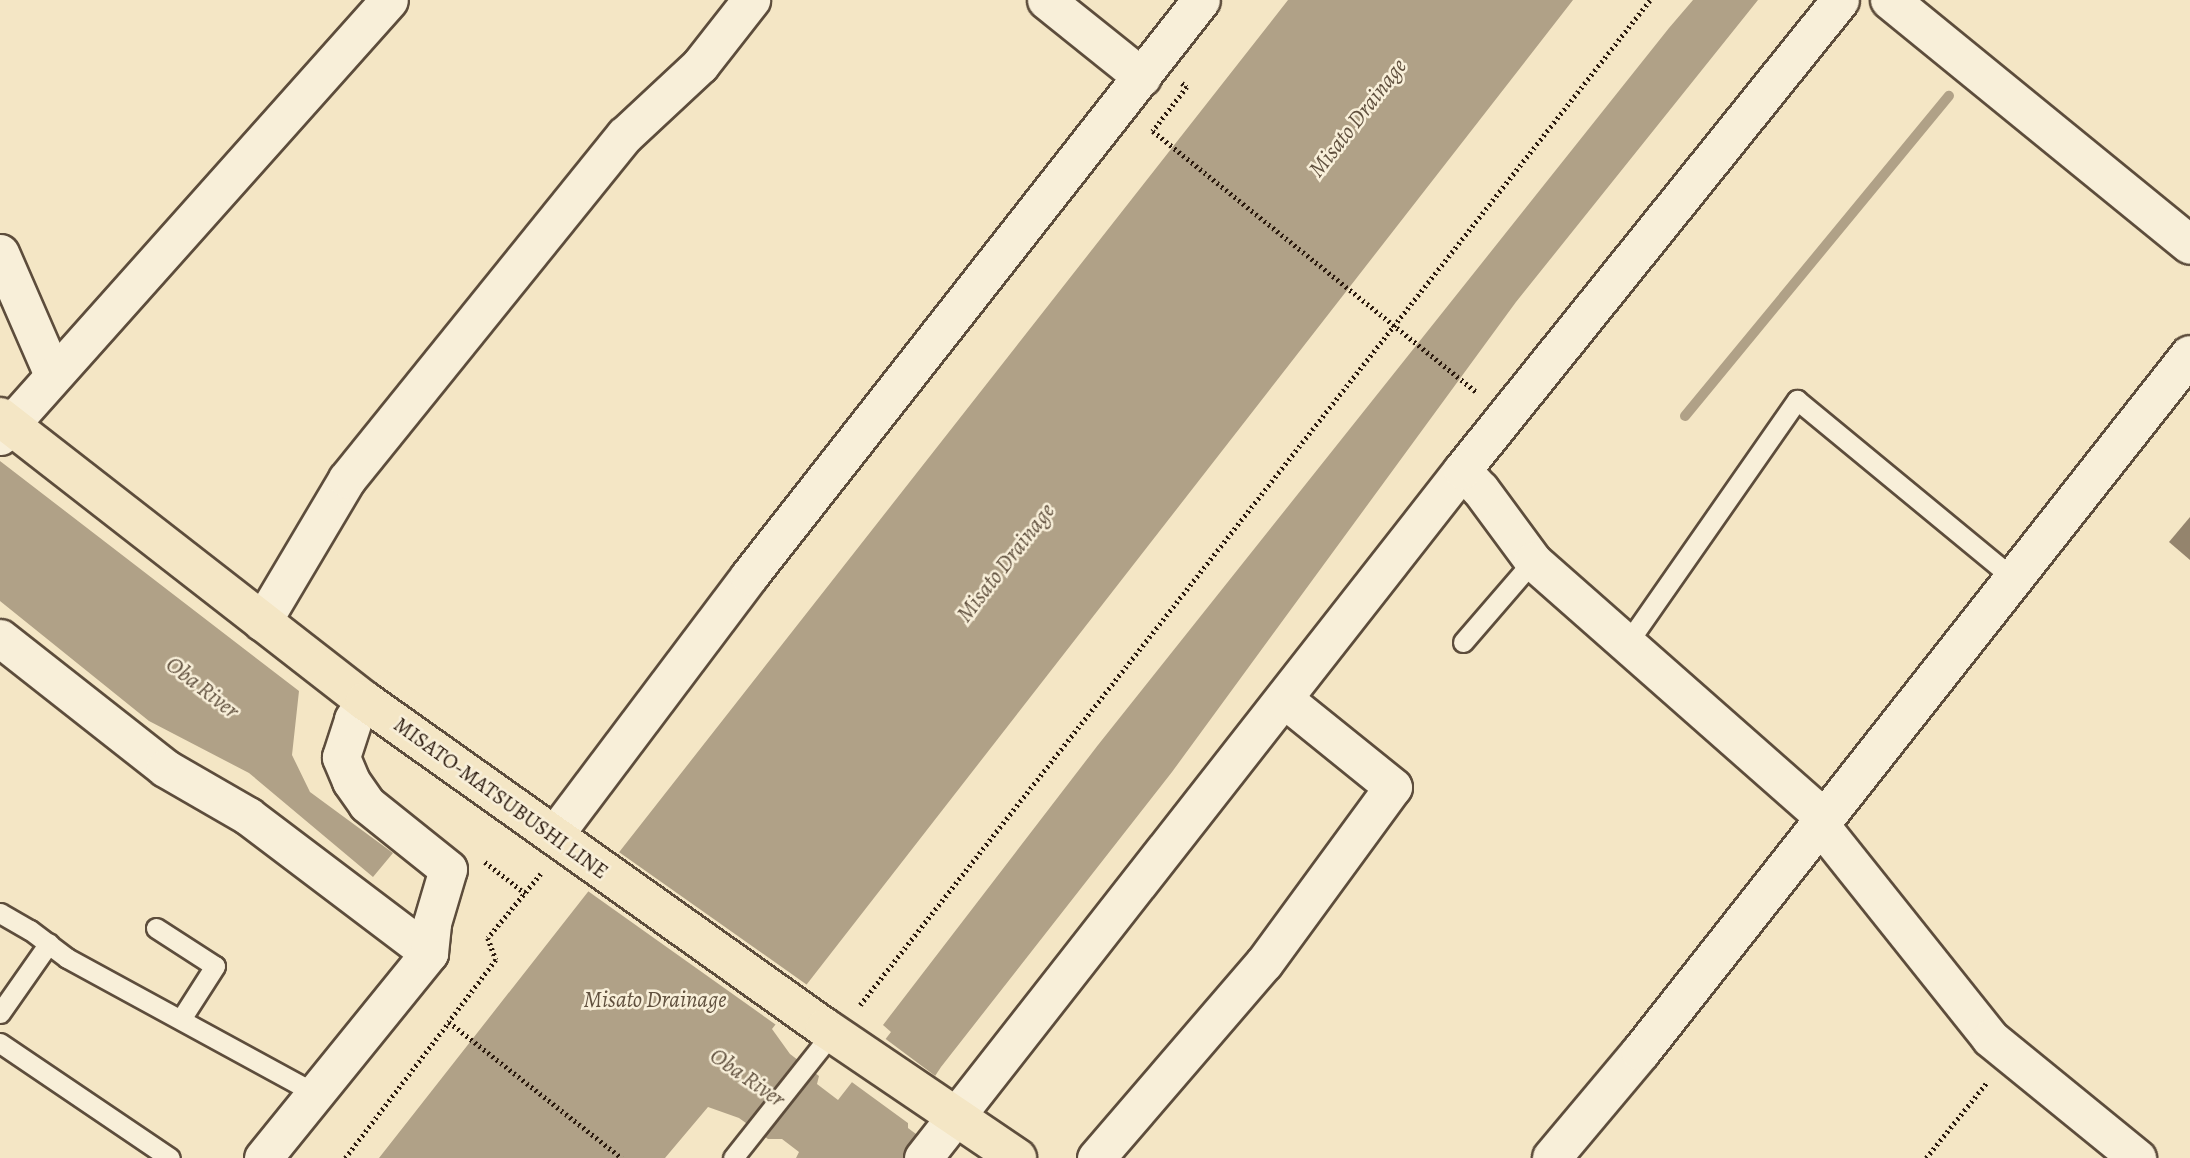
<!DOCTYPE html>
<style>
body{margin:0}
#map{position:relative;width:2190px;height:1158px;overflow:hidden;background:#f4e6c5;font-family:Alegreya,serif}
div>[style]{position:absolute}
.water>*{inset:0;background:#b0a187}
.pier>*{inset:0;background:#f4e6c5}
.stream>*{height:10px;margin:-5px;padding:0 5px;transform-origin:5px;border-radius:5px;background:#b0a187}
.building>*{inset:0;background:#94846d}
.path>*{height:4.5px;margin-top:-2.25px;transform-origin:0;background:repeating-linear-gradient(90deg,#2b1a0e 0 2px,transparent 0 5.5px)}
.roads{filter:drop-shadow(2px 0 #5d4d3c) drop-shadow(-2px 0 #5d4d3c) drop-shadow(0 2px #5d4d3c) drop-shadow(0 -2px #5d4d3c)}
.service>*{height:19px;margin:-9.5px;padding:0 9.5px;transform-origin:9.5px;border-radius:9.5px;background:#f8efd9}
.minor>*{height:37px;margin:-18.5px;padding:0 18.5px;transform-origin:18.5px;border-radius:18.5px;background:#f8efd9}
.tertiary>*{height:38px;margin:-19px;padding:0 19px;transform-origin:19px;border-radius:19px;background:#f8efd9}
.primary>*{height:38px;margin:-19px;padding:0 19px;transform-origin:19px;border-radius:19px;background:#f4e6c5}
span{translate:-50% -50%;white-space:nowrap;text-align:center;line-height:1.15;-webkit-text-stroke:5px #f8efd9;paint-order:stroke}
.street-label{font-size:21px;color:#2b1a0e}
.water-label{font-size:23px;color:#60503e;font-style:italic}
</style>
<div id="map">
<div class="water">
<i style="clip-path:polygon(1288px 0,1573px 0,772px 1029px,790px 1054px,819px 1076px,817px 1084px,838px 1100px,891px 1032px,883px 1025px,1098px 745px,1669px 28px,1693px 0,1758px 0,1516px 302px,1172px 772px,941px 1067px,908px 1117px,908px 1128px,948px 1158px,796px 1158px,799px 1152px,782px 1139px,768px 1139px,739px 1118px,708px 1107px,665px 1158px,379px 1158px)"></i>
<i style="clip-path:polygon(0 461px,299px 691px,292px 755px,310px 792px,393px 853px,373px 877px,249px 773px,149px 721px,0 601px)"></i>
</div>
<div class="pier">
<i style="clip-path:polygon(616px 850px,810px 987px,779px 1027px,585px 889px)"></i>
<i style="clip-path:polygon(883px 1037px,938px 1078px,912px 1119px,912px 1126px,849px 1080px)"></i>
</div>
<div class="stream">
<i style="left:1685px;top:416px;width:415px;rotate:-50.5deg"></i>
</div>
<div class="building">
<i style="clip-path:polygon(2190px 517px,2190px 560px,2169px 542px)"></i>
</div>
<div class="path">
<i style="left:1182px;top:83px;width:6px;rotate:39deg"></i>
<i style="left:1187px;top:87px;width:56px;rotate:127.7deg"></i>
<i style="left:1153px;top:131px;width:415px;rotate:38.9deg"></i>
<i style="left:485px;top:862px;width:51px;rotate:37.8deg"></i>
<i style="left:541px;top:874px;width:83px;rotate:129.6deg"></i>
<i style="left:488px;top:938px;width:23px;rotate:70deg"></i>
<i style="left:496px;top:960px;width:78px;rotate:127.2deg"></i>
<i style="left:449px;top:1022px;width:220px;rotate:38.2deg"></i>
<i style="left:860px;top:1005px;width:1278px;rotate:-51.83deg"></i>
<i style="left:345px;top:1158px;width:171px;rotate:-52.6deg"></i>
<i style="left:1926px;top:1158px;width:97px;rotate:-51.2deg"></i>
</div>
<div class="roads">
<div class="service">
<i style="left:1463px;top:642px;width:107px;rotate:-49.2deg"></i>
<i style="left:1626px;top:645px;width:299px;rotate:-55.1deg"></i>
<i style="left:1797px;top:400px;width:281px;rotate:39.5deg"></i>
<i style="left:0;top:913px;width:34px;rotate:30deg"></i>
<i style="left:30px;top:930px;width:46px;rotate:37.1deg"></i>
<i style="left:67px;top:958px;width:282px;rotate:28.6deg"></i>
<i style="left:156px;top:928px;width:70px;rotate:32.8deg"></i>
<i style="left:215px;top:966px;width:63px;rotate:122.7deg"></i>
<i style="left:0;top:1013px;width:85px;rotate:-55deg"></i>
<i style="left:0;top:1043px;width:205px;rotate:34.1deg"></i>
<i style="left:733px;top:1158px;width:159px;rotate:-51.6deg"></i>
</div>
<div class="minor">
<i style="left:1046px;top:0;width:123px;rotate:38.7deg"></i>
<i style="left:0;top:253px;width:133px;rotate:66.5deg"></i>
<i style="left:0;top:436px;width:584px;rotate:-48.26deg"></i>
<i style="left:1462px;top:470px;width:26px;rotate:47deg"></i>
<i style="left:1480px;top:489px;width:89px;rotate:53.6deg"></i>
<i style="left:1533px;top:561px;width:390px;rotate:41.4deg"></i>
<i style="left:262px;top:622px;width:166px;rotate:-59.3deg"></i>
<i style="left:347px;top:479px;width:442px;rotate:-51.1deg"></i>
<i style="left:625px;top:135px;width:103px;rotate:-43deg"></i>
<i style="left:700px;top:65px;width:83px;rotate:-51.9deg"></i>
<i style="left:0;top:638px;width:210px;rotate:38.2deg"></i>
<i style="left:165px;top:768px;width:96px;rotate:30deg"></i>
<i style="left:248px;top:816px;width:227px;rotate:37.1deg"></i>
<i style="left:1821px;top:826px;width:271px;rotate:51.4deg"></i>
<i style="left:1990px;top:1038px;width:190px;rotate:39.2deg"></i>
<i style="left:554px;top:835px;width:324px;rotate:-53deg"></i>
<i style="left:749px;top:576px;width:732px;rotate:-51.88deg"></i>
<i style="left:263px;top:1158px;width:264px;rotate:-51deg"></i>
<i style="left:429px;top:953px;width:30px;rotate:-84deg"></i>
<i style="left:432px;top:923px;width:56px;rotate:-73.5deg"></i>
<i style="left:448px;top:869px;width:104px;rotate:-141.3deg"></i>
<i style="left:367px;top:804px;width:28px;rotate:-125deg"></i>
<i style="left:351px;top:781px;width:26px;rotate:-113deg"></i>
<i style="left:341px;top:757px;width:40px;rotate:-72deg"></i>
<i style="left:353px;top:719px;width:22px;rotate:-56deg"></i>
<i style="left:923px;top:1158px;width:874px;rotate:-51.92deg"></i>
<i style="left:1462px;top:470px;width:603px;rotate:-51.19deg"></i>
<i style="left:1096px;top:1158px;width:257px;rotate:-49.3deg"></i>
<i style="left:1264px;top:963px;width:218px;rotate:-53.8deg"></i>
<i style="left:1393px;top:787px;width:139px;rotate:-141.1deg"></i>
</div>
<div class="tertiary">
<i style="left:1890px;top:0;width:387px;rotate:39.2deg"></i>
<i style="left:1552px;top:1158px;width:138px;rotate:-50deg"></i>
<i style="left:1641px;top:1052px;width:887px;rotate:-51.77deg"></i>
</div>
<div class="primary">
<i style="left:0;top:417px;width:462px;rotate:37.9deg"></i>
<i style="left:365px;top:701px;width:564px;rotate:35.41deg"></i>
<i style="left:825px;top:1028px;width:232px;rotate:34.1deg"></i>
</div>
</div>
<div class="street-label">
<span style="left:501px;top:798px;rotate:36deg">MISATO-MATSUBUSHI LINE</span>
</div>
<div class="water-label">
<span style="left:1358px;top:118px;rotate:-52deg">Misato Drainage</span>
<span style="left:1006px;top:563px;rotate:-52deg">Misato Drainage</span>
<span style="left:202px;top:688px;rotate:38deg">Oba River</span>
<span style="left:655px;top:1000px">Misato Drainage</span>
<span style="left:747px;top:1078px;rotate:35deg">Oba River</span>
</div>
</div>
